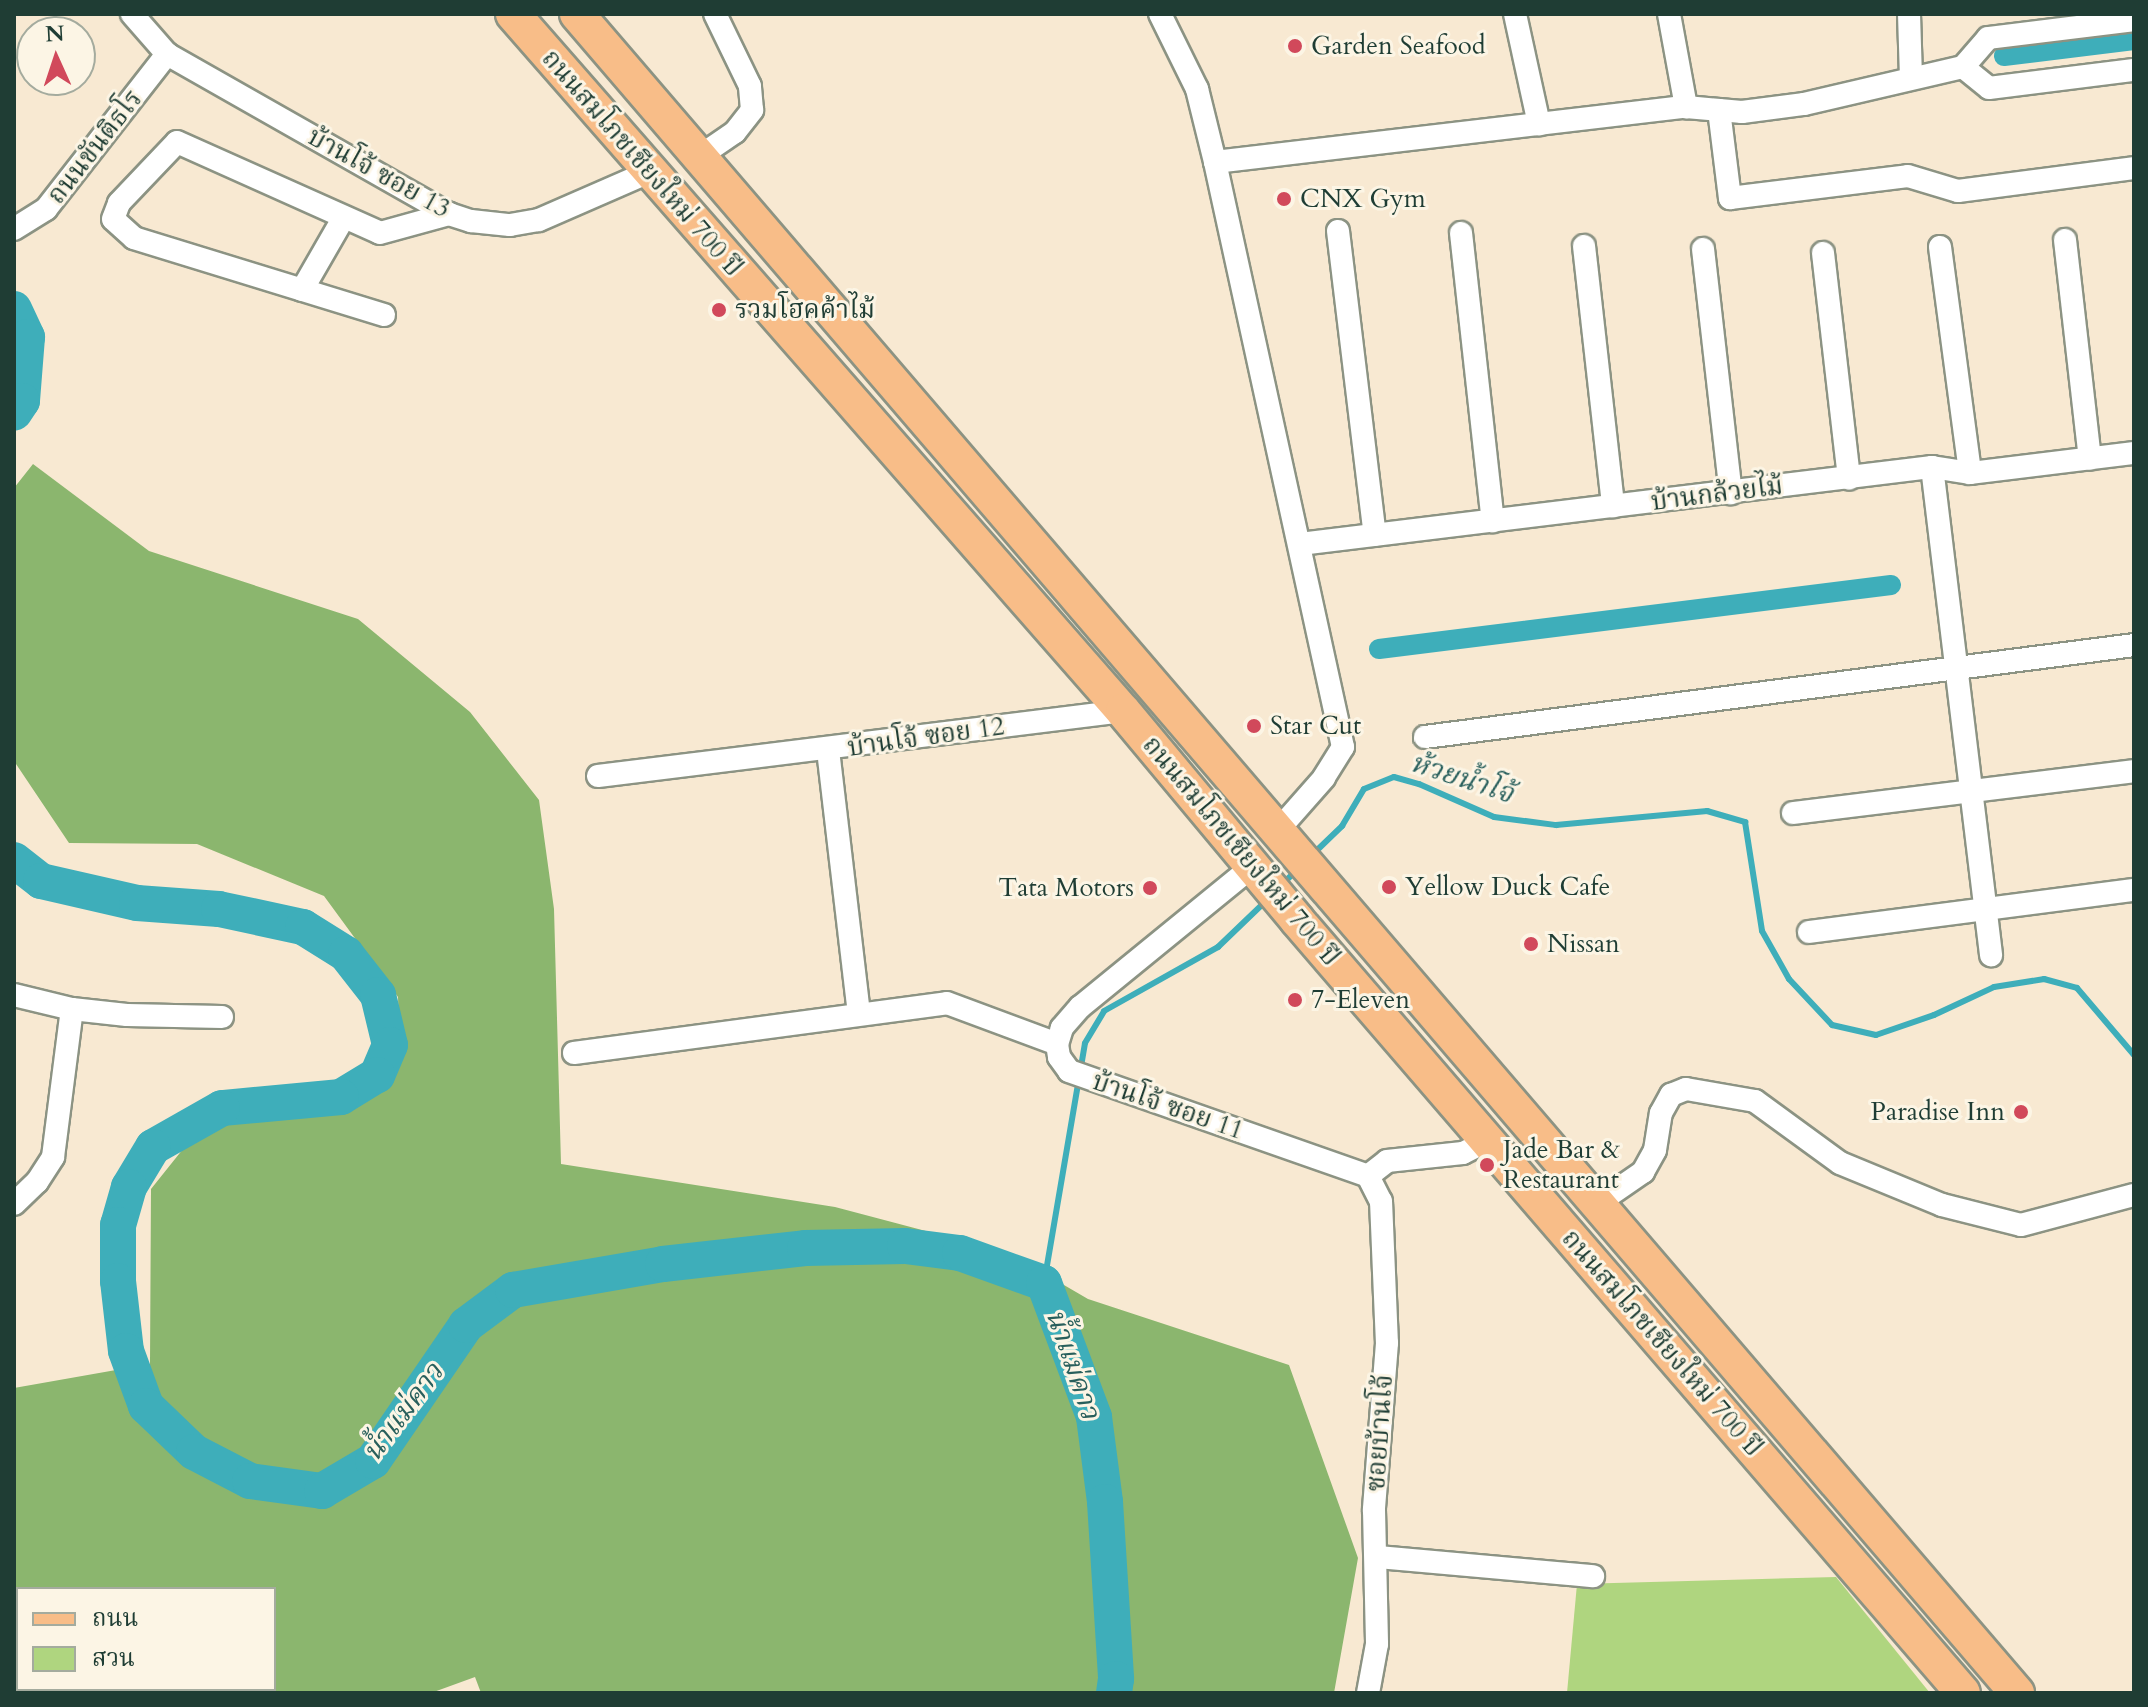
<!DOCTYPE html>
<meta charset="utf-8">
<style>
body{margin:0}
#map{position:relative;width:2148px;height:1707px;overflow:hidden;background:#f8e9d2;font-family:Cardo,"Noto Serif Thai",serif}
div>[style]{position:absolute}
.green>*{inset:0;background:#afd57f}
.forest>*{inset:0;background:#8bb66e}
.stream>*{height:6px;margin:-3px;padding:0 3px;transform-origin:3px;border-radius:3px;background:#3eaeba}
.canal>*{height:20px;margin:-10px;padding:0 10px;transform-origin:10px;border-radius:10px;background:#3eaeba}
.river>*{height:36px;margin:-18px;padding:0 18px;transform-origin:18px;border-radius:18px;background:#3eaeba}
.roads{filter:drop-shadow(2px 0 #8c9383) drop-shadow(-2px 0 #8c9383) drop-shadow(0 2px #8c9383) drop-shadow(0 -2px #8c9383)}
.minor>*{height:22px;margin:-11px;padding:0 11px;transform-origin:11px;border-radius:11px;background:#fff}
.primary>*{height:34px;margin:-17px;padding:0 17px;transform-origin:17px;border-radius:17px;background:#f8bd88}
.dots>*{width:22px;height:22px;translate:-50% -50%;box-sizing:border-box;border:4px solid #fcf5e5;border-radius:50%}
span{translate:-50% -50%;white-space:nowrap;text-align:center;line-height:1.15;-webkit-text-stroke:6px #fcf5e5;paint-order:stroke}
.poi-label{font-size:26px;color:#1f3d34}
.left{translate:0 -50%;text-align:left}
.right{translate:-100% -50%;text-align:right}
.street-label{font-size:26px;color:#1f3d34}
.water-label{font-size:28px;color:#285f5c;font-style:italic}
.frame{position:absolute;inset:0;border:16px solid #1f3d34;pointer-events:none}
.legend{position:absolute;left:16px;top:1587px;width:260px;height:104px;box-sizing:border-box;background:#fcf5e5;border:2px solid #a4ab9e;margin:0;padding:10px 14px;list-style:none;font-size:24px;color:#1f3d34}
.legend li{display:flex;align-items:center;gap:16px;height:40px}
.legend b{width:40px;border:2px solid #a4ab9e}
.north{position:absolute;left:16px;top:16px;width:80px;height:80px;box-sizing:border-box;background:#fcf5e5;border:2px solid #a4ab9e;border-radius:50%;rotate:357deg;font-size:22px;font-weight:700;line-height:32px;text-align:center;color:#1f3d34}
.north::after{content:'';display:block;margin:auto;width:28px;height:36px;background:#d1495b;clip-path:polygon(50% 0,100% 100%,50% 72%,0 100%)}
</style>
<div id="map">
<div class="green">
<i style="clip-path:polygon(1836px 1577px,1930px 1693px,1567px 1693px,1577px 1584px)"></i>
</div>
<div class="forest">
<i style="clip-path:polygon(evenodd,33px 464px,149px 551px,358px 619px,470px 712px,539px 800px,554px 909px,561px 1164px,835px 1207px,1009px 1253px,1088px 1299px,1289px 1365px,1358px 1558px,1334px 1693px,481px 1693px,475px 1677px,431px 1693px,14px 1693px,14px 1388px,150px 1364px,151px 1189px,199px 1129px,252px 1115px,348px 1106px,400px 1063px,398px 997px,324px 896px,197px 844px,69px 843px,14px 761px,14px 488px,33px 464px,18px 1589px,274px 1589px,274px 1689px,18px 1689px,18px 1589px)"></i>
</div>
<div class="stream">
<i style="left:1312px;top:855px;width:42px;rotate:-44deg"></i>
<i style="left:1342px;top:826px;width:43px;rotate:-59.3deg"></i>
<i style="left:1364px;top:789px;width:32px;rotate:-22deg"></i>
<i style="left:1394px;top:777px;width:26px;rotate:16deg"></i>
<i style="left:1419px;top:784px;width:82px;rotate:23.7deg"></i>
<i style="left:1494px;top:817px;width:63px;rotate:7.4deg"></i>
<i style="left:1556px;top:825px;width:152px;rotate:-5.3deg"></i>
<i style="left:1707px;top:811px;width:40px;rotate:16deg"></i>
<i style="left:1745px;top:822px;width:110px;rotate:81.1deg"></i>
<i style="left:1762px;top:931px;width:55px;rotate:60.6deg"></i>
<i style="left:1789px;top:979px;width:63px;rotate:46.9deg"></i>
<i style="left:1832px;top:1025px;width:45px;rotate:12.8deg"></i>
<i style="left:1876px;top:1035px;width:61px;rotate:-19deg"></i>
<i style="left:1934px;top:1015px;width:66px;rotate:-25deg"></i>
<i style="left:1994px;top:987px;width:51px;rotate:-9.1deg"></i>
<i style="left:2044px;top:979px;width:34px;rotate:15deg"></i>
<i style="left:2077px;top:988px;width:88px;rotate:49.6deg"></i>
<i style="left:1280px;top:886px;width:25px;rotate:-43deg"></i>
<i style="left:1044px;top:1283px;width:243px;rotate:-80.3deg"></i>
<i style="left:1085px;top:1043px;width:37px;rotate:-59deg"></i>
<i style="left:1104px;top:1011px;width:131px;rotate:-29.3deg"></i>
<i style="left:1218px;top:947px;width:68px;rotate:-43.8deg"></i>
</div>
<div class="canal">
<i style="left:2004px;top:56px;width:131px;rotate:-7deg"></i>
<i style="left:1379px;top:649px;width:516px;rotate:-7.13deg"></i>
</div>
<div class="river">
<i style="left:14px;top:309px;width:31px;rotate:65deg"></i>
<i style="left:27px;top:337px;width:64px;rotate:94.5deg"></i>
<i style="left:22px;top:401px;width:14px;rotate:124deg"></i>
<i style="left:14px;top:860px;width:34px;rotate:38deg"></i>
<i style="left:41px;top:881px;width:98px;rotate:12.9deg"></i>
<i style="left:137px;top:903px;width:82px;rotate:4.2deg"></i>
<i style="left:219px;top:909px;width:86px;rotate:12.1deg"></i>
<i style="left:303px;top:927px;width:51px;rotate:32.1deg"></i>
<i style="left:346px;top:954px;width:52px;rotate:52deg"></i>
<i style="left:378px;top:995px;width:51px;rotate:76.5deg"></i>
<i style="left:390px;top:1045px;width:33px;rotate:113deg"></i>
<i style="left:377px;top:1075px;width:42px;rotate:148.6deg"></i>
<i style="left:341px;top:1097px;width:120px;rotate:174.7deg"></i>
<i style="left:222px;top:1108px;width:79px;rotate:150.5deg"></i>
<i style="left:153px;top:1147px;width:47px;rotate:121deg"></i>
<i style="left:129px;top:1187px;width:40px;rotate:106deg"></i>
<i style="left:118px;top:1225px;width:56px;rotate:90deg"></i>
<i style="left:118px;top:1281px;width:70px;rotate:83.5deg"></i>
<i style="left:126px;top:1351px;width:59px;rotate:70deg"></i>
<i style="left:146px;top:1406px;width:66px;rotate:43.8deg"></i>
<i style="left:194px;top:1452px;width:63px;rotate:27.4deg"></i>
<i style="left:250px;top:1481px;width:73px;rotate:7.9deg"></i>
<i style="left:322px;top:1491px;width:59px;rotate:-30.5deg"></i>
<i style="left:373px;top:1461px;width:165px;rotate:-55.6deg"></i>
<i style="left:466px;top:1325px;width:59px;rotate:-36.7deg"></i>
<i style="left:513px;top:1290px;width:152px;rotate:-9.8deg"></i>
<i style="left:663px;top:1264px;width:143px;rotate:-6.4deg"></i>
<i style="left:805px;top:1248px;width:100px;rotate:-1.1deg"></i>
<i style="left:905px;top:1246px;width:55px;rotate:7.3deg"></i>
<i style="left:960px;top:1253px;width:89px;rotate:19.7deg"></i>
<i style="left:1044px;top:1283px;width:143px;rotate:69.5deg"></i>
<i style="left:1094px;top:1417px;width:86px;rotate:82.6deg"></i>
<i style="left:1105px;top:1502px;width:177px;rotate:86.4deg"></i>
<i style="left:1116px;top:1679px;width:14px;rotate:98deg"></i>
</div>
<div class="roads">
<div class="minor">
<i style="left:132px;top:14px;width:53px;rotate:48.8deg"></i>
<i style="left:167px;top:54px;width:324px;rotate:29.6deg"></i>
<i style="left:449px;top:214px;width:23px;rotate:18deg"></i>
<i style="left:471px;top:221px;width:39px;rotate:6deg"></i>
<i style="left:510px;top:225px;width:29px;rotate:-10deg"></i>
<i style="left:539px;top:220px;width:120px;rotate:-23.6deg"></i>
<i style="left:1160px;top:14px;width:84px;rotate:63.7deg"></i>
<i style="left:1197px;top:89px;width:75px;rotate:76.1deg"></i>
<i style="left:1215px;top:162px;width:599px;rotate:77.66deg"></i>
<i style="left:1343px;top:747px;width:36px;rotate:122deg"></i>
<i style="left:1324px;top:778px;width:68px;rotate:131.4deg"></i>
<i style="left:1515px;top:14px;width:113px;rotate:77.7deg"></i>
<i style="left:1669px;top:14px;width:95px;rotate:79.6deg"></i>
<i style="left:1909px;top:14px;width:63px;rotate:88.2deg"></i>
<i style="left:1963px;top:67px;width:33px;rotate:39deg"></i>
<i style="left:1989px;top:88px;width:146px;rotate:-7.1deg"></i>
<i style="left:1719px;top:110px;width:89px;rotate:82.9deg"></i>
<i style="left:1730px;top:198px;width:179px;rotate:-7deg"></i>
<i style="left:1908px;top:176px;width:52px;rotate:16.7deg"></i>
<i style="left:1958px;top:191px;width:177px;rotate:-7.4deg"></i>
<i style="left:700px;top:156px;width:42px;rotate:-34.4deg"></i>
<i style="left:735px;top:132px;width:28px;rotate:-52deg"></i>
<i style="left:752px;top:110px;width:24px;rotate:-95deg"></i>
<i style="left:750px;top:86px;width:80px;rotate:-115.9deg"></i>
<i style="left:1215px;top:162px;width:474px;rotate:-6.7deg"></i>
<i style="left:1686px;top:107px;width:56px;rotate:5.1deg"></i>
<i style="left:1742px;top:112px;width:63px;rotate:-7.4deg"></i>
<i style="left:1804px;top:104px;width:163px;rotate:-13.1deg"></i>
<i style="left:1963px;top:67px;width:38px;rotate:-49deg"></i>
<i style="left:1988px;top:38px;width:147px;rotate:-7deg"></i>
<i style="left:14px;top:229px;width:38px;rotate:-32deg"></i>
<i style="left:46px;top:209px;width:197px;rotate:-52deg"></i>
<i style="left:1338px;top:231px;width:306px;rotate:83.1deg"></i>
<i style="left:1461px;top:233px;width:290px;rotate:83.7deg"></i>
<i style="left:2065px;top:240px;width:220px;rotate:83.5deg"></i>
<i style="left:1584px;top:246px;width:262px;rotate:83.6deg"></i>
<i style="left:1940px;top:247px;width:228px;rotate:82.4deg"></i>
<i style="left:1703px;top:249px;width:246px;rotate:83.5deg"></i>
<i style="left:1823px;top:253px;width:227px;rotate:83.4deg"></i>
<i style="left:302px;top:290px;width:84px;rotate:-60.1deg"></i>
<i style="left:384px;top:315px;width:262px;rotate:-162.9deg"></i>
<i style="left:134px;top:238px;width:28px;rotate:-138deg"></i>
<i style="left:113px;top:219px;width:17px;rotate:-69deg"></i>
<i style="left:119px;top:203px;width:84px;rotate:-46.4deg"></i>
<i style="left:177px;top:142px;width:222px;rotate:24.1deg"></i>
<i style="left:380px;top:233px;width:72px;rotate:-15.4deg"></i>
<i style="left:1932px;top:467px;width:492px;rotate:83.1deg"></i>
<i style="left:1300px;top:544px;width:637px;rotate:-6.95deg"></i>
<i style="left:1932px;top:467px;width:38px;rotate:9deg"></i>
<i style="left:1970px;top:473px;width:165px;rotate:-7deg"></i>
<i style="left:1425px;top:737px;width:715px;rotate:-7.39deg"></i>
<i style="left:828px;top:750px;width:266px;rotate:83.3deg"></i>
<i style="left:598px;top:776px;width:529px;rotate:-7.06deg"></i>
<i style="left:1793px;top:813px;width:344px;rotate:-7deg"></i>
<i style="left:1253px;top:866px;width:223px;rotate:140.8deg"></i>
<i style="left:1080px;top:1007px;width:28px;rotate:131deg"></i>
<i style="left:1062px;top:1028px;width:17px;rotate:107deg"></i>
<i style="left:1057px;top:1044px;width:13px;rotate:81deg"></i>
<i style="left:1059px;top:1057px;width:17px;rotate:54deg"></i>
<i style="left:1069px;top:1071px;width:317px;rotate:19.3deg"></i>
<i style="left:1809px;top:932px;width:328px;rotate:-7.4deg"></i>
<i style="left:14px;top:995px;width:60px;rotate:13.6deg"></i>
<i style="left:72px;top:1009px;width:55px;rotate:6.2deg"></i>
<i style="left:127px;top:1015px;width:95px;rotate:1.2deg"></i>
<i style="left:574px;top:1053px;width:376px;rotate:-7.6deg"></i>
<i style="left:947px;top:1003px;width:117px;rotate:20.4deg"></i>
<i style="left:1368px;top:1176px;width:28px;rotate:63deg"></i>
<i style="left:1381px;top:1201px;width:142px;rotate:87.6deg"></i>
<i style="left:1387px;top:1343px;width:168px;rotate:94.5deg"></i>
<i style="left:1374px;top:1510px;width:134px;rotate:88.7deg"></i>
<i style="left:1377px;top:1644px;width:50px;rotate:100.4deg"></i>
<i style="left:1368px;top:1176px;width:24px;rotate:-38deg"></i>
<i style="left:1387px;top:1161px;width:76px;rotate:-6deg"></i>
<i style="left:1463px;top:1153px;width:27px;rotate:-27deg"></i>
<i style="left:1598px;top:1203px;width:55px;rotate:-34.6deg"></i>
<i style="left:1643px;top:1172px;width:25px;rotate:-61deg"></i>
<i style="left:1655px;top:1150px;width:37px;rotate:-81deg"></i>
<i style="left:1661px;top:1113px;width:21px;rotate:-61deg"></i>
<i style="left:1671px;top:1095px;width:16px;rotate:-22deg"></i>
<i style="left:1686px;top:1089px;width:70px;rotate:9.9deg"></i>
<i style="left:1755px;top:1101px;width:105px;rotate:36.1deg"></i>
<i style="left:1840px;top:1163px;width:110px;rotate:22.4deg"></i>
<i style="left:1942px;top:1205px;width:81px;rotate:14.2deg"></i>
<i style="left:2021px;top:1225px;width:117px;rotate:-14.9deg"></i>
<i style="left:14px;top:1204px;width:32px;rotate:-44deg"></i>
<i style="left:37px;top:1182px;width:30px;rotate:-57deg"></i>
<i style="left:53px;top:1157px;width:149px;rotate:-82.7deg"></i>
<i style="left:1378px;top:1557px;width:216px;rotate:5.1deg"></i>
</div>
<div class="primary">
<i style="left:513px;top:14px;width:926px;rotate:48.81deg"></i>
<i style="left:1123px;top:711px;width:272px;rotate:50.2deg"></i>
<i style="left:1297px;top:920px;width:1020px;rotate:49.25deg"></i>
<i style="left:577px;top:14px;width:2212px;rotate:49.38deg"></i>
</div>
</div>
<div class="dots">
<i style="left:1295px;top:46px;background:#d1495b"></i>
<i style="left:1284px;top:199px;background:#d1495b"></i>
<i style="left:719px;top:310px;background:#d1495b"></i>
<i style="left:1254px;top:726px;background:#d1495b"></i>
<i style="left:1389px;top:887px;background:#d1495b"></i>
<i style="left:1150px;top:888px;background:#d1495b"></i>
<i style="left:1531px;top:944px;background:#d1495b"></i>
<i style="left:1295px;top:1000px;background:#d1495b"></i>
<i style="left:2021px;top:1112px;background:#d1495b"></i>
<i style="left:1487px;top:1165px;background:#d1495b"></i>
</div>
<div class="poi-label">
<span class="left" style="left:1311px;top:46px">Garden Seafood</span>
<span class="left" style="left:1300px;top:199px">CNX Gym</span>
<span class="left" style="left:735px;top:310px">รวมโฮคค้าไม้</span>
<span class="left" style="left:1270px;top:726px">Star Cut</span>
<span class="left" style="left:1405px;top:887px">Yellow Duck Cafe</span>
<span class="right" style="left:1134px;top:888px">Tata Motors</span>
<span class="left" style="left:1547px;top:944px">Nissan</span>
<span class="left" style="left:1311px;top:1000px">7-Eleven</span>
<span class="right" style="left:2005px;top:1112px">Paradise Inn</span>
<span class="left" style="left:1503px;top:1165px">Jade Bar &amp;<br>Restaurant</span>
</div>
<div class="street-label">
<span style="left:95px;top:147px;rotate:-52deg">ถนนขันติธโร</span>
<span style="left:642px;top:163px;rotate:49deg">ถนนสมโภชเชียงใหม่ 700 ปี</span>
<span style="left:379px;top:173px;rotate:29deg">บ้านโจ้ ซอย 13</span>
<span style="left:1717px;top:494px;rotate:-7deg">บ้านกล้วยไม้</span>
<span style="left:926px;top:737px;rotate:-8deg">บ้านโจ้ ซอย 12</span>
<span style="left:1241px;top:851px;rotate:50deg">ถนนสมโภชเชียงใหม่ 700 ปี</span>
<span style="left:1168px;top:1106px;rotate:19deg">บ้านโจ้ ซอย 11</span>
<span style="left:1662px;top:1343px;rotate:49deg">ถนนสมโภชเชียงใหม่ 700 ปี</span>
<span style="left:1380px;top:1433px;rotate:-86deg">ซอยบ้านโจ้</span>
</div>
<div class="water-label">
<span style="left:1462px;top:778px;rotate:18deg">ห้วยน้ำโจ้</span>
<span style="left:1073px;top:1364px;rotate:71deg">น้ำแม่คาว</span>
<span style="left:403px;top:1412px;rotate:-53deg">น้ำแม่คาว</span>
</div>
<div class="frame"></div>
<ul class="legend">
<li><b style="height:10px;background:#f8bd88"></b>ถนน</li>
<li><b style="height:22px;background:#afd57f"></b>สวน</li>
</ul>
<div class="north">N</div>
</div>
